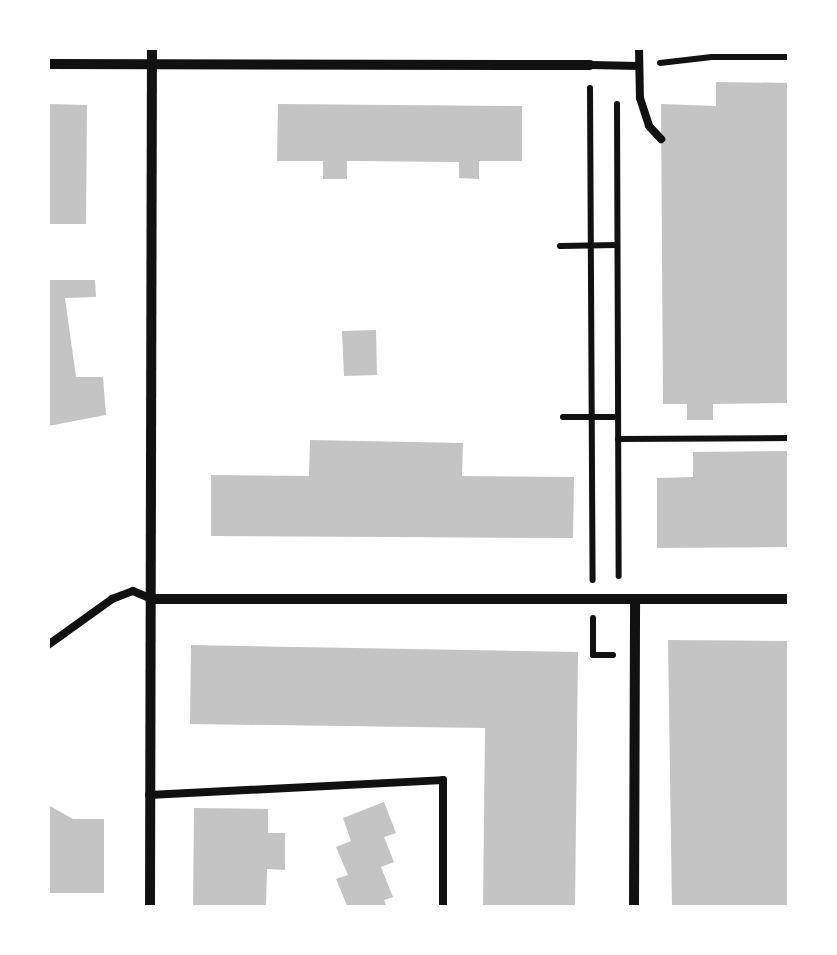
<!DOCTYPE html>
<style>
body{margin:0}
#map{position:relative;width:837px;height:955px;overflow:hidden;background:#fff;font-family:Karla,sans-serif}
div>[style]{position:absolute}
.building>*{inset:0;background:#c4c4c4}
.path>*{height:6px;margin:-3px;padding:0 3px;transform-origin:3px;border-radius:3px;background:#111}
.service>*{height:8px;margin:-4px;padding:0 4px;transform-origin:4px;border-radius:4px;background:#111}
.minor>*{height:10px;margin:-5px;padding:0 5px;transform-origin:5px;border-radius:5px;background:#111}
span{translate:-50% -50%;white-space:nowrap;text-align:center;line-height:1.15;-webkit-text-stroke:8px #fff;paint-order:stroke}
.frame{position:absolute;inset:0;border:50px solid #fff;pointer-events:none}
</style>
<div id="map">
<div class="building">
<i style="clip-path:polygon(716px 82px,790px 83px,790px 403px,713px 404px,713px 420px,687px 420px,687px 404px,663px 404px,661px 104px,716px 106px)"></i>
<i style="clip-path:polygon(48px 104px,87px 105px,86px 224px,48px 224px)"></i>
<i style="clip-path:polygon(278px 104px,522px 106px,522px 161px,479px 161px,479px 179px,459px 178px,459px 162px,347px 161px,347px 179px,323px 179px,323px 161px,277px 161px)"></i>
<i style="clip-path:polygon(48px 280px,95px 280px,96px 297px,65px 298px,76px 377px,103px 377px,106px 415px,48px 426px)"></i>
<i style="clip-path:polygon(376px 330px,377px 375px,344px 376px,342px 331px)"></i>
<i style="clip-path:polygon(310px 440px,463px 443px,462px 476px,574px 477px,573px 538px,211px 536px,211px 475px,309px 476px)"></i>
<i style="clip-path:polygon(790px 451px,790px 547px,657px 548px,657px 478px,693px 477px,693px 452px)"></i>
<i style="clip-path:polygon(668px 640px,790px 641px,790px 908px,672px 908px)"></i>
<i style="clip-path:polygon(191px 645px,578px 652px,575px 908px,483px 908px,485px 728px,190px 724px)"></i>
<i style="clip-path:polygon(384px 802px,396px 833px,384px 837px,394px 862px,381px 867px,393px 897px,384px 900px,387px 908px,348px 908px,336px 879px,348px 875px,336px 847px,351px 841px,343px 818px)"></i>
<i style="clip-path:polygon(48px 805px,73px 819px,104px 819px,104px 893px,48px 893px)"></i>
<i style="clip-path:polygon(194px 808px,268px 809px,268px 833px,285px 833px,285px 870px,267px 869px,266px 908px,193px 908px)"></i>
</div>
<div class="path">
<i style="left:660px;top:63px;width:52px;rotate:-6.6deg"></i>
<i style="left:712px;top:57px;width:78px"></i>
<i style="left:590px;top:88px;width:492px;rotate:89.7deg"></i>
<i style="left:617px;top:104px;width:472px;rotate:89.8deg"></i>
<i style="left:560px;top:246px;width:57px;rotate:-1deg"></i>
<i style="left:563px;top:417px;width:54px"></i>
<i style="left:618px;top:439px;width:172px;rotate:-0.3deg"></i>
<i style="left:593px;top:618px;width:37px;rotate:90deg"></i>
<i style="left:593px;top:655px;width:20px"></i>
</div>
<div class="service">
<i style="left:639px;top:48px;width:50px;rotate:88.9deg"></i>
<i style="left:640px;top:98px;width:29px;rotate:72deg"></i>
<i style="left:649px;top:126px;width:18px;rotate:47deg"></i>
<i style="left:590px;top:65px;width:49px;rotate:1.2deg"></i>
<i style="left:48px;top:645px;width:79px;rotate:-35.7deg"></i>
<i style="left:112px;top:599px;width:22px;rotate:-21deg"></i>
<i style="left:133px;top:591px;width:21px;rotate:23deg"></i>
<i style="left:149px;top:795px;width:294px;rotate:-2.9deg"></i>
<i style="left:443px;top:780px;width:128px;rotate:90deg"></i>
</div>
<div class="minor">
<i style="left:48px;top:64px;width:542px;rotate:0.11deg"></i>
<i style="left:152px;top:599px;width:638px"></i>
<i style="left:150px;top:908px;width:860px;rotate:-89.87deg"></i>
<i style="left:634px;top:908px;width:309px;rotate:-89.8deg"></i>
</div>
<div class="frame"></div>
</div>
